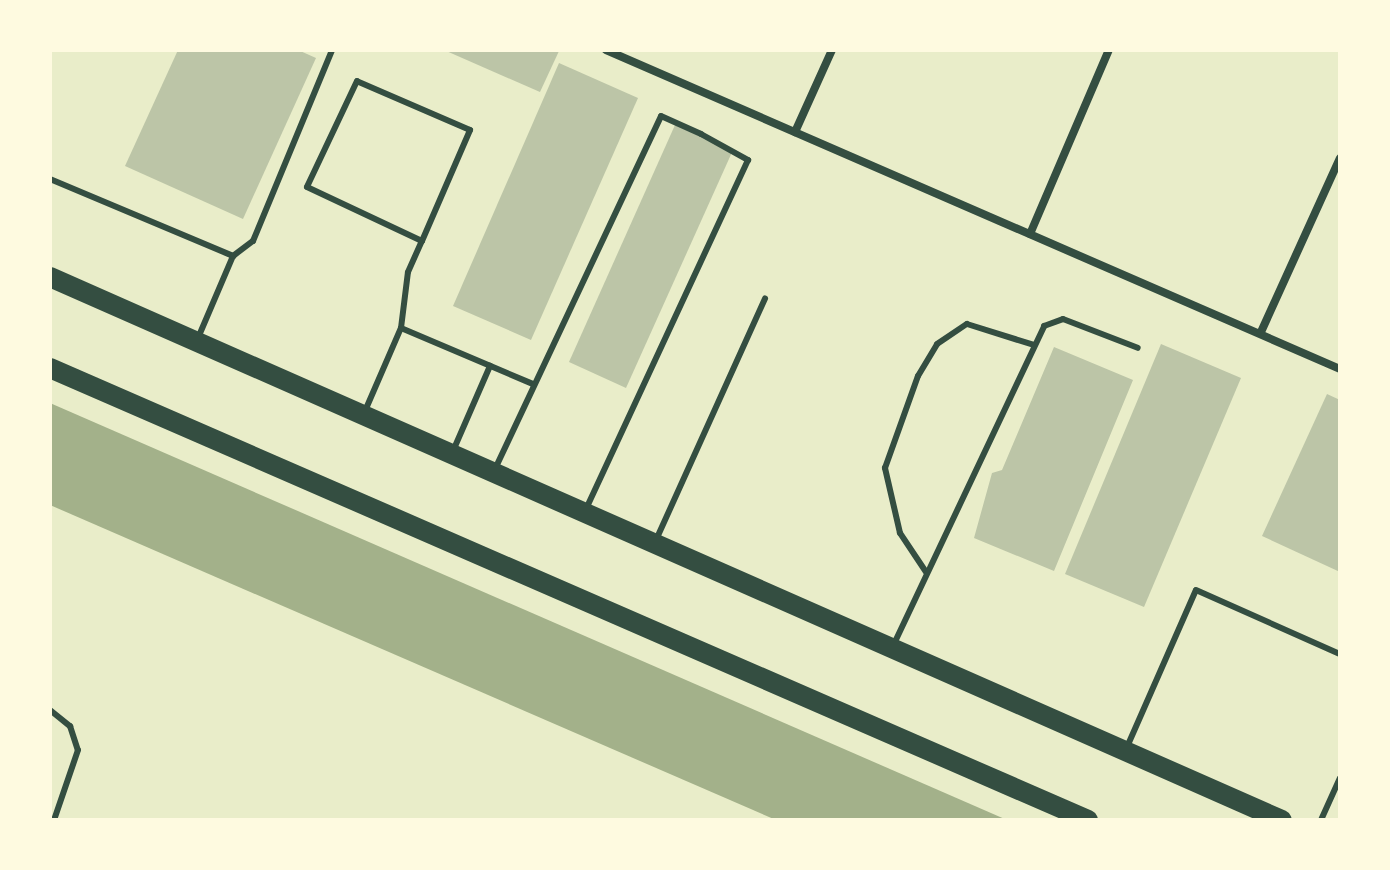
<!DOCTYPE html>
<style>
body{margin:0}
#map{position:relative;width:1390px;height:870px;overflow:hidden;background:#e9edc9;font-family:"DejaVu Sans",sans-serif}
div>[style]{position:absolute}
.water>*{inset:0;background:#a3b18a}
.building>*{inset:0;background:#bcc5a7}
.service>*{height:6px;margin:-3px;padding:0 3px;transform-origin:3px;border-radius:3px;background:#344e41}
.minor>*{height:8px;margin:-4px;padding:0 4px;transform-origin:4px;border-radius:4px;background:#344e41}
.primary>*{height:20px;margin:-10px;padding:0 10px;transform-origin:10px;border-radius:10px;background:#344e41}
span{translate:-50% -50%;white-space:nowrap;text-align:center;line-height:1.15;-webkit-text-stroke:8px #fefae0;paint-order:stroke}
.frame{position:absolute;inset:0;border:52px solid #fefae0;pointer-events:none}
</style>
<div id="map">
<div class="water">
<i style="clip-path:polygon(50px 403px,1007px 820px,776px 820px,50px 505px)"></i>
</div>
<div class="building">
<i style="clip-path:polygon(178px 50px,298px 50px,316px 58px,243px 219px,125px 166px)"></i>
<i style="clip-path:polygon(444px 50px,557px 50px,559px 51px,540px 92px)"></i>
<i style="clip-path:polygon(559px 63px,638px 98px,531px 340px,453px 306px)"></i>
<i style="clip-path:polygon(675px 125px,733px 150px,626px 388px,569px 362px)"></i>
<i style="clip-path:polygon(1161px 344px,1241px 378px,1144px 607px,1065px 574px)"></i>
<i style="clip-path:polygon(1054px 347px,1133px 380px,1054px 571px,974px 538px,992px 473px,1002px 470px)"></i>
<i style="clip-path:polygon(1327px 394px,1340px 400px,1340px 572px,1262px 536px)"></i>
</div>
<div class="service">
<i style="left:50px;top:179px;width:199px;rotate:22.8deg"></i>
<i style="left:401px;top:328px;width:143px;rotate:23deg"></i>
<i style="left:198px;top:338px;width:89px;rotate:-66.9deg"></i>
<i style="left:233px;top:256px;width:25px;rotate:-37deg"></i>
<i style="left:253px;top:241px;width:207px;rotate:-67.5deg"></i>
<i style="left:365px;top:411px;width:90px;rotate:-66.6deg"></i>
<i style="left:401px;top:328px;width:56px;rotate:-82.9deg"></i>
<i style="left:408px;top:272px;width:34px;rotate:-66deg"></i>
<i style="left:422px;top:241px;width:121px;rotate:-66.6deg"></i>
<i style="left:470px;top:130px;width:123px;rotate:-156.6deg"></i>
<i style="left:357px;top:81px;width:117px;rotate:115.3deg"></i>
<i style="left:307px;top:187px;width:127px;rotate:25.2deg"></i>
<i style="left:453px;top:451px;width:93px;rotate:-66.5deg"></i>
<i style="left:495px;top:469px;width:390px;rotate:-64.8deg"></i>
<i style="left:661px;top:116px;width:44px;rotate:24.2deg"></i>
<i style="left:701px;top:134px;width:54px;rotate:29deg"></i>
<i style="left:748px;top:160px;width:385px;rotate:114.9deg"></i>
<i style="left:656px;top:540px;width:265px;rotate:-65.7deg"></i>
<i style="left:926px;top:572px;width:47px;rotate:-123.7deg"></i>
<i style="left:900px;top:533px;width:67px;rotate:-103deg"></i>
<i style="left:885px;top:468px;width:98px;rotate:-70.3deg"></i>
<i style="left:918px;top:376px;width:37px;rotate:-59deg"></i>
<i style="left:937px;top:344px;width:36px;rotate:-34deg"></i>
<i style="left:967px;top:324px;width:70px;rotate:17.4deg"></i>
<i style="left:893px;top:646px;width:354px;rotate:-64.7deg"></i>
<i style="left:1044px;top:326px;width:20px;rotate:-20deg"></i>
<i style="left:1063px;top:319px;width:80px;rotate:21.1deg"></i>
<i style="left:50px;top:710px;width:26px;rotate:39deg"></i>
<i style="left:70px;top:726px;width:25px;rotate:72deg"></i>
<i style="left:78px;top:750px;width:74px;rotate:108.9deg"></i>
<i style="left:1127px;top:747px;width:171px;rotate:-66.3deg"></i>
<i style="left:1196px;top:590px;width:158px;rotate:24deg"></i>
<i style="left:1321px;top:820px;width:46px;rotate:-65.7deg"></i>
</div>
<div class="minor">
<i style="left:606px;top:50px;width:800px;rotate:23.49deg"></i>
<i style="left:795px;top:132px;width:90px;rotate:-65.7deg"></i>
<i style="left:1030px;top:234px;width:200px;rotate:-66.8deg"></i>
<i style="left:1261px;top:332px;width:191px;rotate:-65.6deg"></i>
</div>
<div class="primary">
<i style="left:50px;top:277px;width:1346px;rotate:23.79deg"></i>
<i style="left:50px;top:368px;width:1132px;rotate:23.53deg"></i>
</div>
<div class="frame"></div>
</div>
